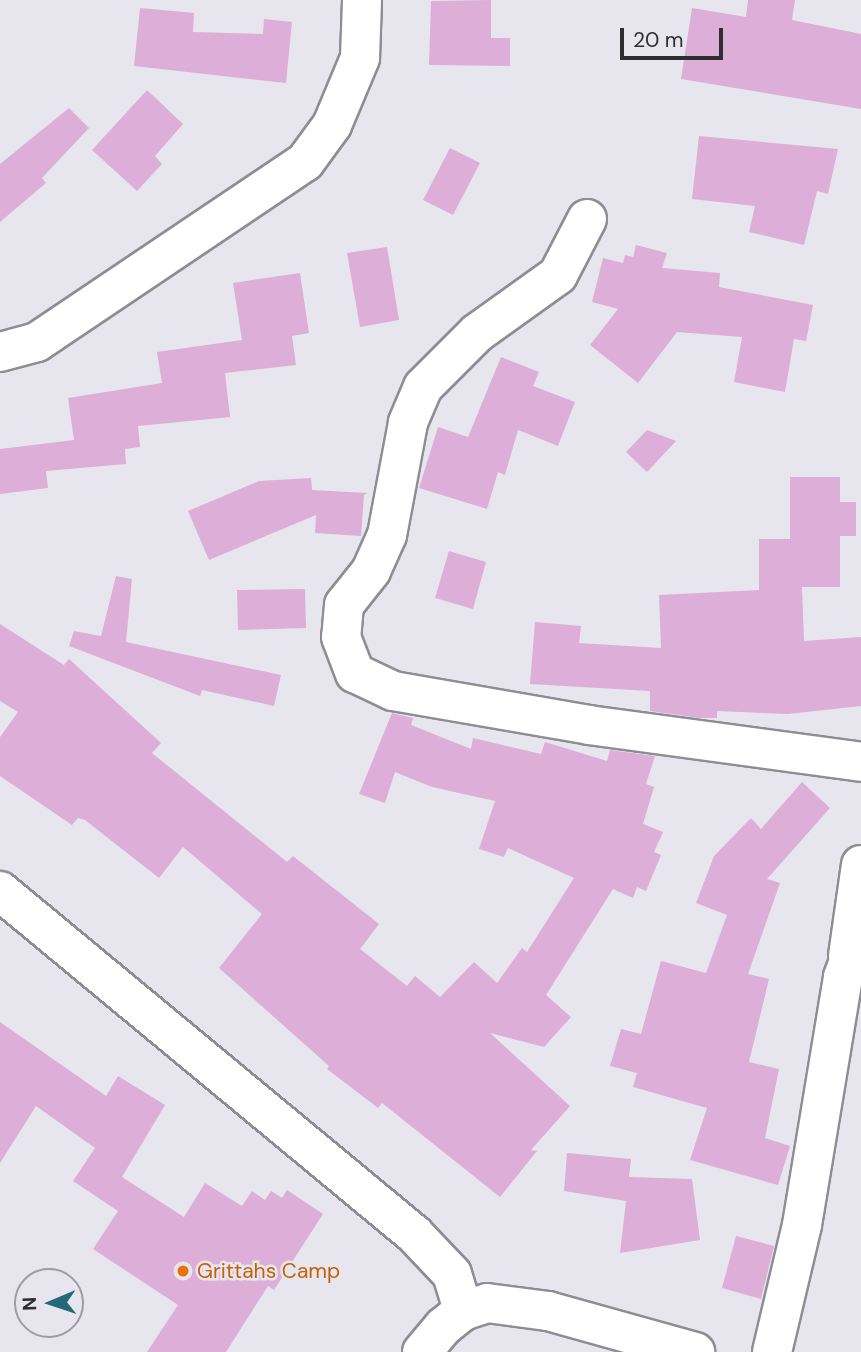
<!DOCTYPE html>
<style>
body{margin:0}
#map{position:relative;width:861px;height:1352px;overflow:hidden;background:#e7e6ee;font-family:"DM Sans",sans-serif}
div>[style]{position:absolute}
.building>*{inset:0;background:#ddaed7}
.roads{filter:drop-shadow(2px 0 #8e8d94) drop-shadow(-2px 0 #8e8d94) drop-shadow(0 2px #8e8d94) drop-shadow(0 -2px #8e8d94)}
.minor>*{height:38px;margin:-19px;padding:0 19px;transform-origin:19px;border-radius:19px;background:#fff}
.dots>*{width:19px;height:19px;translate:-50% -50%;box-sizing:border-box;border:4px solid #e7e6ee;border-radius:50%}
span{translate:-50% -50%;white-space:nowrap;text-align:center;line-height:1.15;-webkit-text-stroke:5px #e7e6ee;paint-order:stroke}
.food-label{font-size:21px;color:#c56008}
.left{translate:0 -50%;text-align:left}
.north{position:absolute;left:14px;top:1268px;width:70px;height:70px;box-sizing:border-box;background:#e7e6ee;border:2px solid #9d9ca2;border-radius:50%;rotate:268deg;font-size:19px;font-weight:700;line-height:28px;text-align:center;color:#2e2d31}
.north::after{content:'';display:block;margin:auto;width:24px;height:32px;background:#25677b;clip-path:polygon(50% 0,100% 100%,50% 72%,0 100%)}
.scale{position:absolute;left:620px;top:28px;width:103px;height:32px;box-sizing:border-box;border:4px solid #2e2d31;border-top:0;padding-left:9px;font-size:21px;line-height:24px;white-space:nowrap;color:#2e2d31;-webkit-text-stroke:5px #e7e6ee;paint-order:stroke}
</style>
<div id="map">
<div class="building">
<i style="clip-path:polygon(491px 0,491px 38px,510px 38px,510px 66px,429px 65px,431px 1px)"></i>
<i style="clip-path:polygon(748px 0,795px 0,792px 20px,861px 34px,861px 109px,681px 79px,692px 8px,746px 17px)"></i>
<i style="clip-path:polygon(140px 8px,194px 13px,193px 32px,263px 34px,264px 19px,292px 22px,286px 83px,134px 66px)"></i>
<i style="clip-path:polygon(147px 90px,183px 124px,155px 156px,162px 164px,137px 191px,92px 150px)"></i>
<i style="clip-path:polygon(69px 108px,89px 128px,42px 178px,46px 183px,0 222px,0 164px)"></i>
<i style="clip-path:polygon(699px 136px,838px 149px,828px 194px,817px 191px,804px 245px,749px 232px,755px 206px,692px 199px)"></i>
<i style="clip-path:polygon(450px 148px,480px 163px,453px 215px,423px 200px)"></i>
<i style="clip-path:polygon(636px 245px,667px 253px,662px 268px,720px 273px,719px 287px,813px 305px,806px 341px,794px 339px,785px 392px,734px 382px,742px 337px,677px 332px,638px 383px,590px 345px,618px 309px,592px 302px,603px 258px,623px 263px,625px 255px,633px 257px)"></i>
<i style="clip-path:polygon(387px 247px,399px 320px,360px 327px,347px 253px)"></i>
<i style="clip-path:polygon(300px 273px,309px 333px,292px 336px,296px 365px,225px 373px,230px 417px,138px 426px,140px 447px,125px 449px,126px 464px,46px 471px,48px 488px,0 494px,0 449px,74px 440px,68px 398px,162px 383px,157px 352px,242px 340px,233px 283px)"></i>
<i style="clip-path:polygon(501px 357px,539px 372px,533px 386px,575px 402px,558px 446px,518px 430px,505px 475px,498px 472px,487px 509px,419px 488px,438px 427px,468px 437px)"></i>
<i style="clip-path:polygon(647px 430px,676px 441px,647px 472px,626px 452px)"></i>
<i style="clip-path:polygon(790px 477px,840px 477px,840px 502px,856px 502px,856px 536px,840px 536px,840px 587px,802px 587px,804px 641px,861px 637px,861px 706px,788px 714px,717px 711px,717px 718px,699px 718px,650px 711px,650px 691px,530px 684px,535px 622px,581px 626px,579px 643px,661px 648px,659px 595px,759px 590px,759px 539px,790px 539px)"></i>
<i style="clip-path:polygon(311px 478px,312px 490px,368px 493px,364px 495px,361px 536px,315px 533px,316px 515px,209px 560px,188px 511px,259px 481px)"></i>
<i style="clip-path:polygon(449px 551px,486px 562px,473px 609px,435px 598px)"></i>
<i style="clip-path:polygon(116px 576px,132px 579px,126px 642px,281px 675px,274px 706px,202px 690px,200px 696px,69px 646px,74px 631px,101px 636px)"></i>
<i style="clip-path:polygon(305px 589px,306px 628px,238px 630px,237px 590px)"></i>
<i style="clip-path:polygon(0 624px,64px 665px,69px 659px,161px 743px,152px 753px,287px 862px,293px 856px,379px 924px,360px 949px,407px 986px,415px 976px,440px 997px,474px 962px,497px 983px,522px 948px,527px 952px,574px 878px,508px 848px,504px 857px,479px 849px,495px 801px,432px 787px,395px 772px,385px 803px,359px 794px,392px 713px,413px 718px,411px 725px,471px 749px,473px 738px,541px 754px,545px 742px,607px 761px,610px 750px,655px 756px,646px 784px,654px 787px,643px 824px,663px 832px,654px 852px,661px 855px,646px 891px,637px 887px,633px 898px,613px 889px,546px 995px,571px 1017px,544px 1047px,490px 1033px,570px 1106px,531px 1150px,537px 1151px,500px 1197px,382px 1103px,378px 1108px,327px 1069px,329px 1066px,219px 968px,262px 914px,183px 847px,159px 878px,85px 820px,78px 818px,72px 825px,0 776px,0 737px,18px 712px,0 701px)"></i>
<i style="clip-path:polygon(802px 782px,830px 808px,767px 879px,780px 883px,748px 974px,769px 979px,749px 1062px,779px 1069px,765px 1138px,790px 1146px,778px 1185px,690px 1160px,707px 1108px,633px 1087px,637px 1073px,610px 1066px,621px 1029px,641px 1034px,661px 961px,706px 973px,727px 915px,696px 903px,714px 856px,751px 818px,761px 829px)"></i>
<i style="clip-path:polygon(0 1022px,106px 1096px,118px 1076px,165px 1105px,122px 1177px,184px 1217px,205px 1183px,242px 1206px,252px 1191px,265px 1200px,271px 1191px,282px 1198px,287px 1190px,323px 1214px,274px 1290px,268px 1286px,226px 1352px,147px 1352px,178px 1305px,93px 1249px,118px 1211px,73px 1181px,95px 1148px,36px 1106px,0 1163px)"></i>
<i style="clip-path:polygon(567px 1153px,631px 1159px,629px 1177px,692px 1179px,700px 1240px,620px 1253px,626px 1201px,564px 1191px)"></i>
<i style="clip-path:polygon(736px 1236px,774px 1246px,761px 1299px,722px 1288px)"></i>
</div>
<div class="roads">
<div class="minor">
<i style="left:587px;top:219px;width:63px;rotate:117.4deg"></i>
<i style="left:558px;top:275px;width:100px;rotate:144.4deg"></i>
<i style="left:477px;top:333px;width:76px;rotate:135deg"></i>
<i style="left:423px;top:387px;width:39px;rotate:113deg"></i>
<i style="left:408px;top:423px;width:114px;rotate:100.6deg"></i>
<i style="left:387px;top:535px;width:39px;rotate:114deg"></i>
<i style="left:371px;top:571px;width:43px;rotate:128.5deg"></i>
<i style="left:344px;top:605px;width:32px;rotate:95deg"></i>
<i style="left:341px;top:637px;width:39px;rotate:69deg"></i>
<i style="left:355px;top:673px;width:42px;rotate:25.3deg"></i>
<i style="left:393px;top:691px;width:199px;rotate:9.8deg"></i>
<i style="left:589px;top:725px;width:275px;rotate:7.7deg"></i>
<i style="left:0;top:352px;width:38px;rotate:-15deg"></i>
<i style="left:37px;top:342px;width:323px;rotate:-33.9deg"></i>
<i style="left:305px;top:162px;width:46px;rotate:-53.9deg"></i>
<i style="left:332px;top:125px;width:73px;rotate:-67.3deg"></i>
<i style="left:360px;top:58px;width:58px;rotate:-88deg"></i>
<i style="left:0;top:891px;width:538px;rotate:39.64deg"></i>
<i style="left:414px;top:1234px;width:55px;rotate:46.5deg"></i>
<i style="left:452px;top:1274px;width:39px;rotate:73deg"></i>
<i style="left:848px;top:956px;width:92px;rotate:-81.9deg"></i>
<i style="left:422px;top:1352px;width:33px;rotate:-50deg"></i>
<i style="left:443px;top:1327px;width:26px;rotate:-39deg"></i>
<i style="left:463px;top:1311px;width:25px;rotate:-18deg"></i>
<i style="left:487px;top:1303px;width:62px;rotate:7.5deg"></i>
<i style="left:548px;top:1311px;width:153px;rotate:15.6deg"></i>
<i style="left:772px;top:1352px;width:130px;rotate:-76.7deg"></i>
<i style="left:802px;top:1225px;width:251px;rotate:-80.6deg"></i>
<i style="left:843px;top:977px;width:51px;rotate:-69.4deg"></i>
</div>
</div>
<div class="dots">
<i style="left:183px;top:1271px;background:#e8710a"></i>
</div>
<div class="food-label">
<span class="left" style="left:197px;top:1271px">Grittahs Camp</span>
</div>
<div class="north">N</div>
<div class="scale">20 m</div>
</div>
